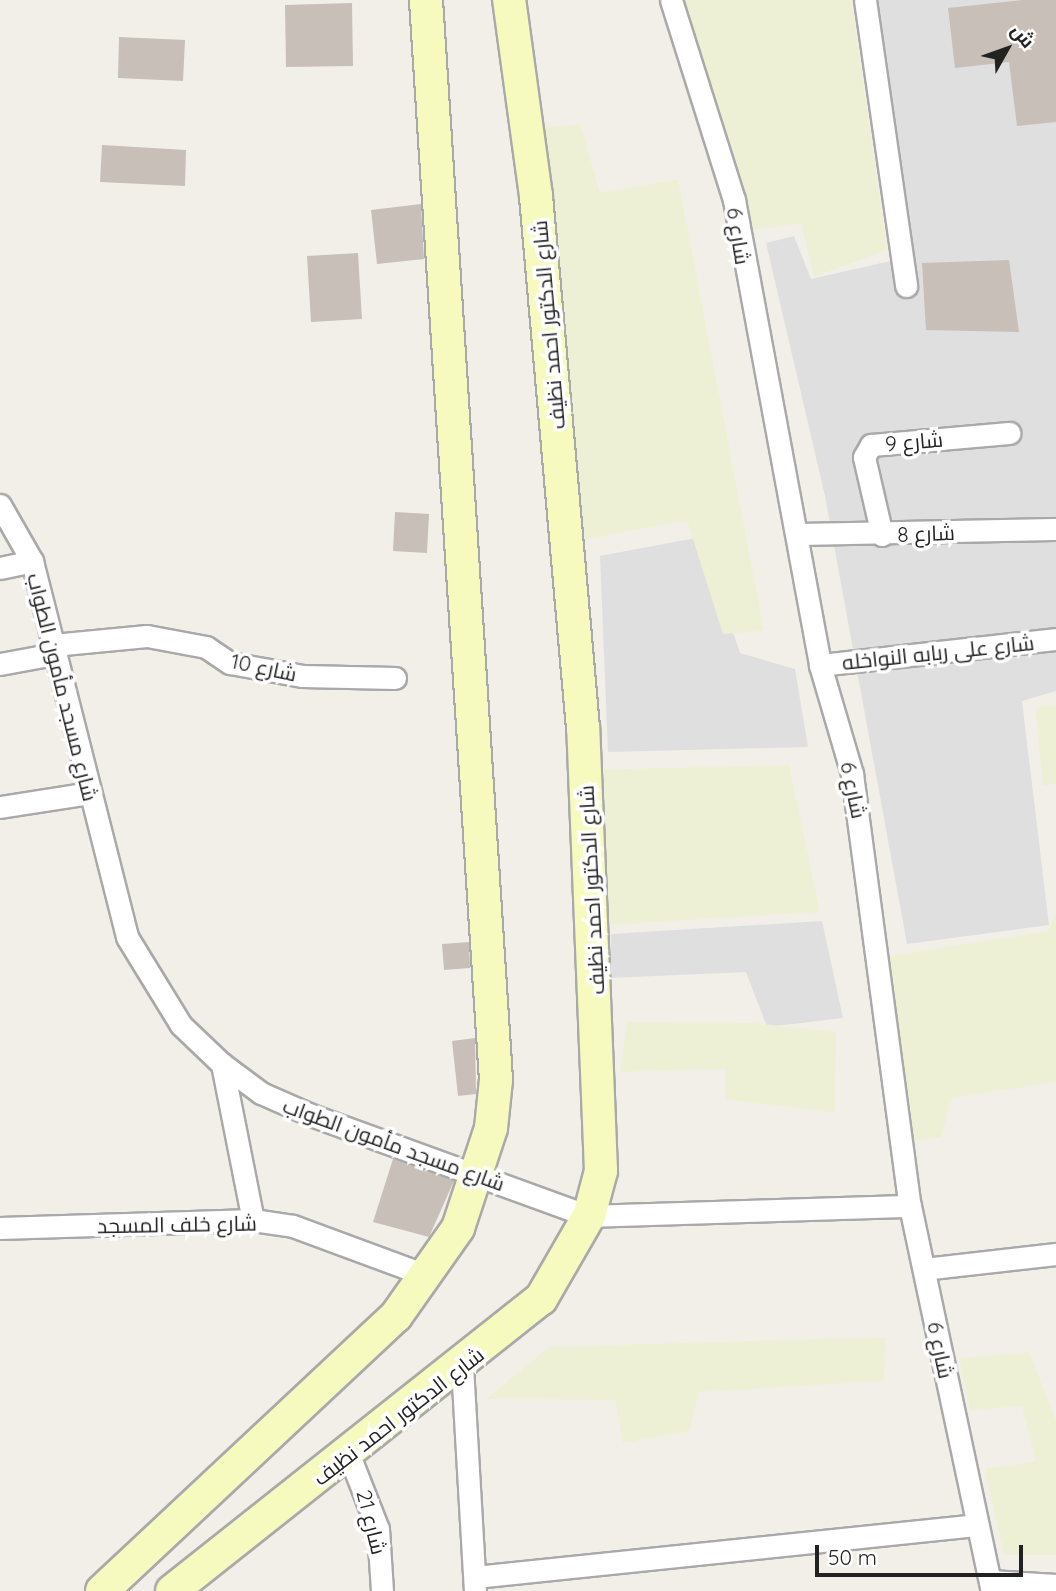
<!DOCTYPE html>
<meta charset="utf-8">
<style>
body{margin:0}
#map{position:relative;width:1056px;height:1591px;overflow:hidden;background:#f2efe9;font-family:Quicksand,Cairo,sans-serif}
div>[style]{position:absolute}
.residential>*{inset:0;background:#e0dfdf}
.farmland>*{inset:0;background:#eef0d5}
.building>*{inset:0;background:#c7bfb8}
.roads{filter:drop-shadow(2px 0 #a9a9a9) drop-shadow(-2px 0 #a9a9a9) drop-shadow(0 2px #a9a9a9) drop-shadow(0 -2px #a9a9a9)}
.street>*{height:21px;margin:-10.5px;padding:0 10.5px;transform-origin:10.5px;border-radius:10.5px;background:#fff}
.secondary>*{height:32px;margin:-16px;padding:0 16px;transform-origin:16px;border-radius:16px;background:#f7fabf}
span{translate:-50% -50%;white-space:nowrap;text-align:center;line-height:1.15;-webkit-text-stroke:7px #fff;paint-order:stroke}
.street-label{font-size:21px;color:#222}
.north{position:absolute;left:972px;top:14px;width:70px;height:70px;-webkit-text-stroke:5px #fff;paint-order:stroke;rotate:50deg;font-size:19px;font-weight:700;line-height:28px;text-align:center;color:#222}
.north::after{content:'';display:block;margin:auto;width:24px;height:32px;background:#222;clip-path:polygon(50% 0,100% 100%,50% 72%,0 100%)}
.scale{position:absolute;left:815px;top:1545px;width:208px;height:32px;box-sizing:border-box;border:4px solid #222;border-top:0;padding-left:9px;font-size:21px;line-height:24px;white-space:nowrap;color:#222;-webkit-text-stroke:5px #fff;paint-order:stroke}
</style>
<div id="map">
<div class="residential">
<i style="clip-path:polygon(861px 0,1056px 0,1056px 691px,1022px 701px,1049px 925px,907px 944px,825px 496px,766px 243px,794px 236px,811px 279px,895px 260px)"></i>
<i style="clip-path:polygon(701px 537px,740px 653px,795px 669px,808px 747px,608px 752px,600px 556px)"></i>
<i style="clip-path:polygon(822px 921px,843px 1018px,767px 1027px,746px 972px,610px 978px,611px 934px)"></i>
</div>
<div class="farmland">
<i style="clip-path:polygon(665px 0,851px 0,887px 250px,814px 277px,801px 223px,733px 233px)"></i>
<i style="clip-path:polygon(580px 124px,600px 193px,678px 179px,764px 631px,723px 634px,687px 520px,577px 541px,528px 129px)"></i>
<i style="clip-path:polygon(1056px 704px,1056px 783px,1043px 786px,1035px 708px)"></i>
<i style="clip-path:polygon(789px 765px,820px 912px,607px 925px,587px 770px)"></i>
<i style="clip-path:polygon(1056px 913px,1056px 1082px,952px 1098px,941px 1137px,896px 1144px,863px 960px,1048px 931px)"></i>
<i style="clip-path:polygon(627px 1022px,753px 1023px,836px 1032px,835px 1113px,725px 1099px,725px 1069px,620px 1072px)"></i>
<i style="clip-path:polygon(886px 1337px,884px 1381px,699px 1392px,689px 1431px,623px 1443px,615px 1400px,486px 1399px,549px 1347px)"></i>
<i style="clip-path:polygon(1029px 1352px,1056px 1420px,1056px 1555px,1004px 1555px,985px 1469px,1036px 1461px,1022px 1406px,970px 1410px,959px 1358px)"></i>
</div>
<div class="building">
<i style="clip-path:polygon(1022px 0,1056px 0,1056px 122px,1017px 126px,1009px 62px,955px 68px,948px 8px)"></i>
<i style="clip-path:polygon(352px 3px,353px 66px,286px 67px,285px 5px)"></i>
<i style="clip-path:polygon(119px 37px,185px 40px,183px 81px,118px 78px)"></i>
<i style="clip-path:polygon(102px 145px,186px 150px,185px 186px,100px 182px)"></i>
<i style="clip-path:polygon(421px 204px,424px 259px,377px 264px,371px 210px)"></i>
<i style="clip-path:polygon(358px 253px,362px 319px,311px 322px,307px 256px)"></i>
<i style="clip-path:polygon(1009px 260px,1019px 332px,926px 330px,922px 263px)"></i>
<i style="clip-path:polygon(395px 512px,429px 514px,427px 553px,393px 551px)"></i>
<i style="clip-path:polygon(469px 942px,470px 968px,444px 970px,442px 944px)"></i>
<i style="clip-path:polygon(475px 1038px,476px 1094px,458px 1096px,452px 1041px)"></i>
<i style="clip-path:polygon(393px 1159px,454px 1181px,429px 1237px,373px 1222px)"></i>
</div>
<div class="roads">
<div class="street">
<i style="left:671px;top:0;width:210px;rotate:72.5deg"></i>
<i style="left:734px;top:200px;width:473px;rotate:79.5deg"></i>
<i style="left:820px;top:665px;width:114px;rotate:73.6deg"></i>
<i style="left:852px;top:774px;width:436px;rotate:82.4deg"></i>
<i style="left:910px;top:1206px;width:394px;rotate:78deg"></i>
<i style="left:865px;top:0;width:289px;rotate:81.8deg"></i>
<i style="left:0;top:505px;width:64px;rotate:60.3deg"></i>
<i style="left:32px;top:561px;width:388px;rotate:75.8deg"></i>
<i style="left:127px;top:937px;width:103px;rotate:58.5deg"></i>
<i style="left:181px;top:1025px;width:57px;rotate:43.6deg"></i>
<i style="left:222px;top:1064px;width:49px;rotate:36.6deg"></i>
<i style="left:261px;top:1093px;width:55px;rotate:23.7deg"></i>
<i style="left:311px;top:1115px;width:296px;rotate:20deg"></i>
<i style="left:589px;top:1216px;width:321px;rotate:-1.8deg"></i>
<i style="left:797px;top:534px;width:259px;rotate:-1.1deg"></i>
<i style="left:882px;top:535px;width:80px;rotate:-103deg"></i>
<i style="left:864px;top:457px;width:14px;rotate:-60deg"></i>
<i style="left:871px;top:445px;width:139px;rotate:-5deg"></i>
<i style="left:0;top:568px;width:33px;rotate:-12deg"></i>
<i style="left:53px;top:645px;width:94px;rotate:-5.5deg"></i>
<i style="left:147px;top:636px;width:60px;rotate:10.6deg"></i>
<i style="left:206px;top:647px;width:29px;rotate:34deg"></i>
<i style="left:230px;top:663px;width:73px;rotate:10.2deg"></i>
<i style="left:302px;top:676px;width:93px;rotate:1.2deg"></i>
<i style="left:0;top:664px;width:55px;rotate:-10.5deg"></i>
<i style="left:820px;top:665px;width:237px;rotate:-6.3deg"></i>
<i style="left:0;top:807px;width:90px;rotate:-8.9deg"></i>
<i style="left:222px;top:1064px;width:159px;rotate:78.8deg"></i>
<i style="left:0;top:1228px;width:253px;rotate:-1.8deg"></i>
<i style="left:253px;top:1220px;width:40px;rotate:8.5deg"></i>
<i style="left:293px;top:1226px;width:144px;rotate:20.3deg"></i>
<i style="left:924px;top:1269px;width:133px;rotate:-6.5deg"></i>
<i style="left:462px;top:1366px;width:225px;rotate:86.7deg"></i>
<i style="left:349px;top:1455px;width:79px;rotate:68.6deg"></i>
<i style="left:378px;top:1529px;width:62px;rotate:86.3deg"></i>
<i style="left:475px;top:1577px;width:505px;rotate:-5.91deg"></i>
<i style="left:990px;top:1581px;width:66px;rotate:3.5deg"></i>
</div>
<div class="secondary">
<i style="left:102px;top:1591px;width:403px;rotate:-43.1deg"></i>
<i style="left:396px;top:1316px;width:108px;rotate:-54.8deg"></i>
<i style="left:458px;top:1228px;width:105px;rotate:-71.7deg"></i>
<i style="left:491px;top:1128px;width:48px;rotate:-84.1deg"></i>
<i style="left:496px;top:1080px;width:1082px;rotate:-93.71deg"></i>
<i style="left:172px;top:1591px;width:471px;rotate:-38.4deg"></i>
<i style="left:541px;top:1299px;width:96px;rotate:-60deg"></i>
<i style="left:589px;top:1216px;width:47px;rotate:-75.1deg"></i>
<i style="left:601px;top:1171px;width:443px;rotate:-92.3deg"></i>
<i style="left:583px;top:728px;width:534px;rotate:-95.05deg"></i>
<i style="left:536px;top:196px;width:198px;rotate:-97.8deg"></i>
</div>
</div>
<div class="street-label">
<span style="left:739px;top:236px;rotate:81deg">شارع 6</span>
<span style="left:548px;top:325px;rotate:-95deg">شارع الدكتور احمد نظيف</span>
<span style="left:914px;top:441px;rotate:-5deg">شارع 9</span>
<span style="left:926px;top:533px;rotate:-2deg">شارع 8</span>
<span style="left:938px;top:652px;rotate:-6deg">شارع على ربابه النواخله</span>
<span style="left:264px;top:667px;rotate:12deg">شارع 10</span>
<span style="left:63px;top:687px;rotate:76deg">شارع مسجد مأمون الطواب</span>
<span style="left:854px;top:790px;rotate:78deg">شارع 6</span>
<span style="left:591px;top:890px;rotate:-93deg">شارع الدكتور احمد نظيف</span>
<span style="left:394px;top:1144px;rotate:20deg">شارع مسجد مأمون الطواب</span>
<span style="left:177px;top:1224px;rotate:-1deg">شارع خلف المسجد</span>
<span style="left:941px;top:1350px;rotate:78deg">شارع 6</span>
<span style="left:398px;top:1416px;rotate:-38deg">شارع الدكتور احمد نظيف</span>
<span style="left:372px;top:1522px;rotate:76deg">شارع 21</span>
</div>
<div class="north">ش</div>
<div class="scale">50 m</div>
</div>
